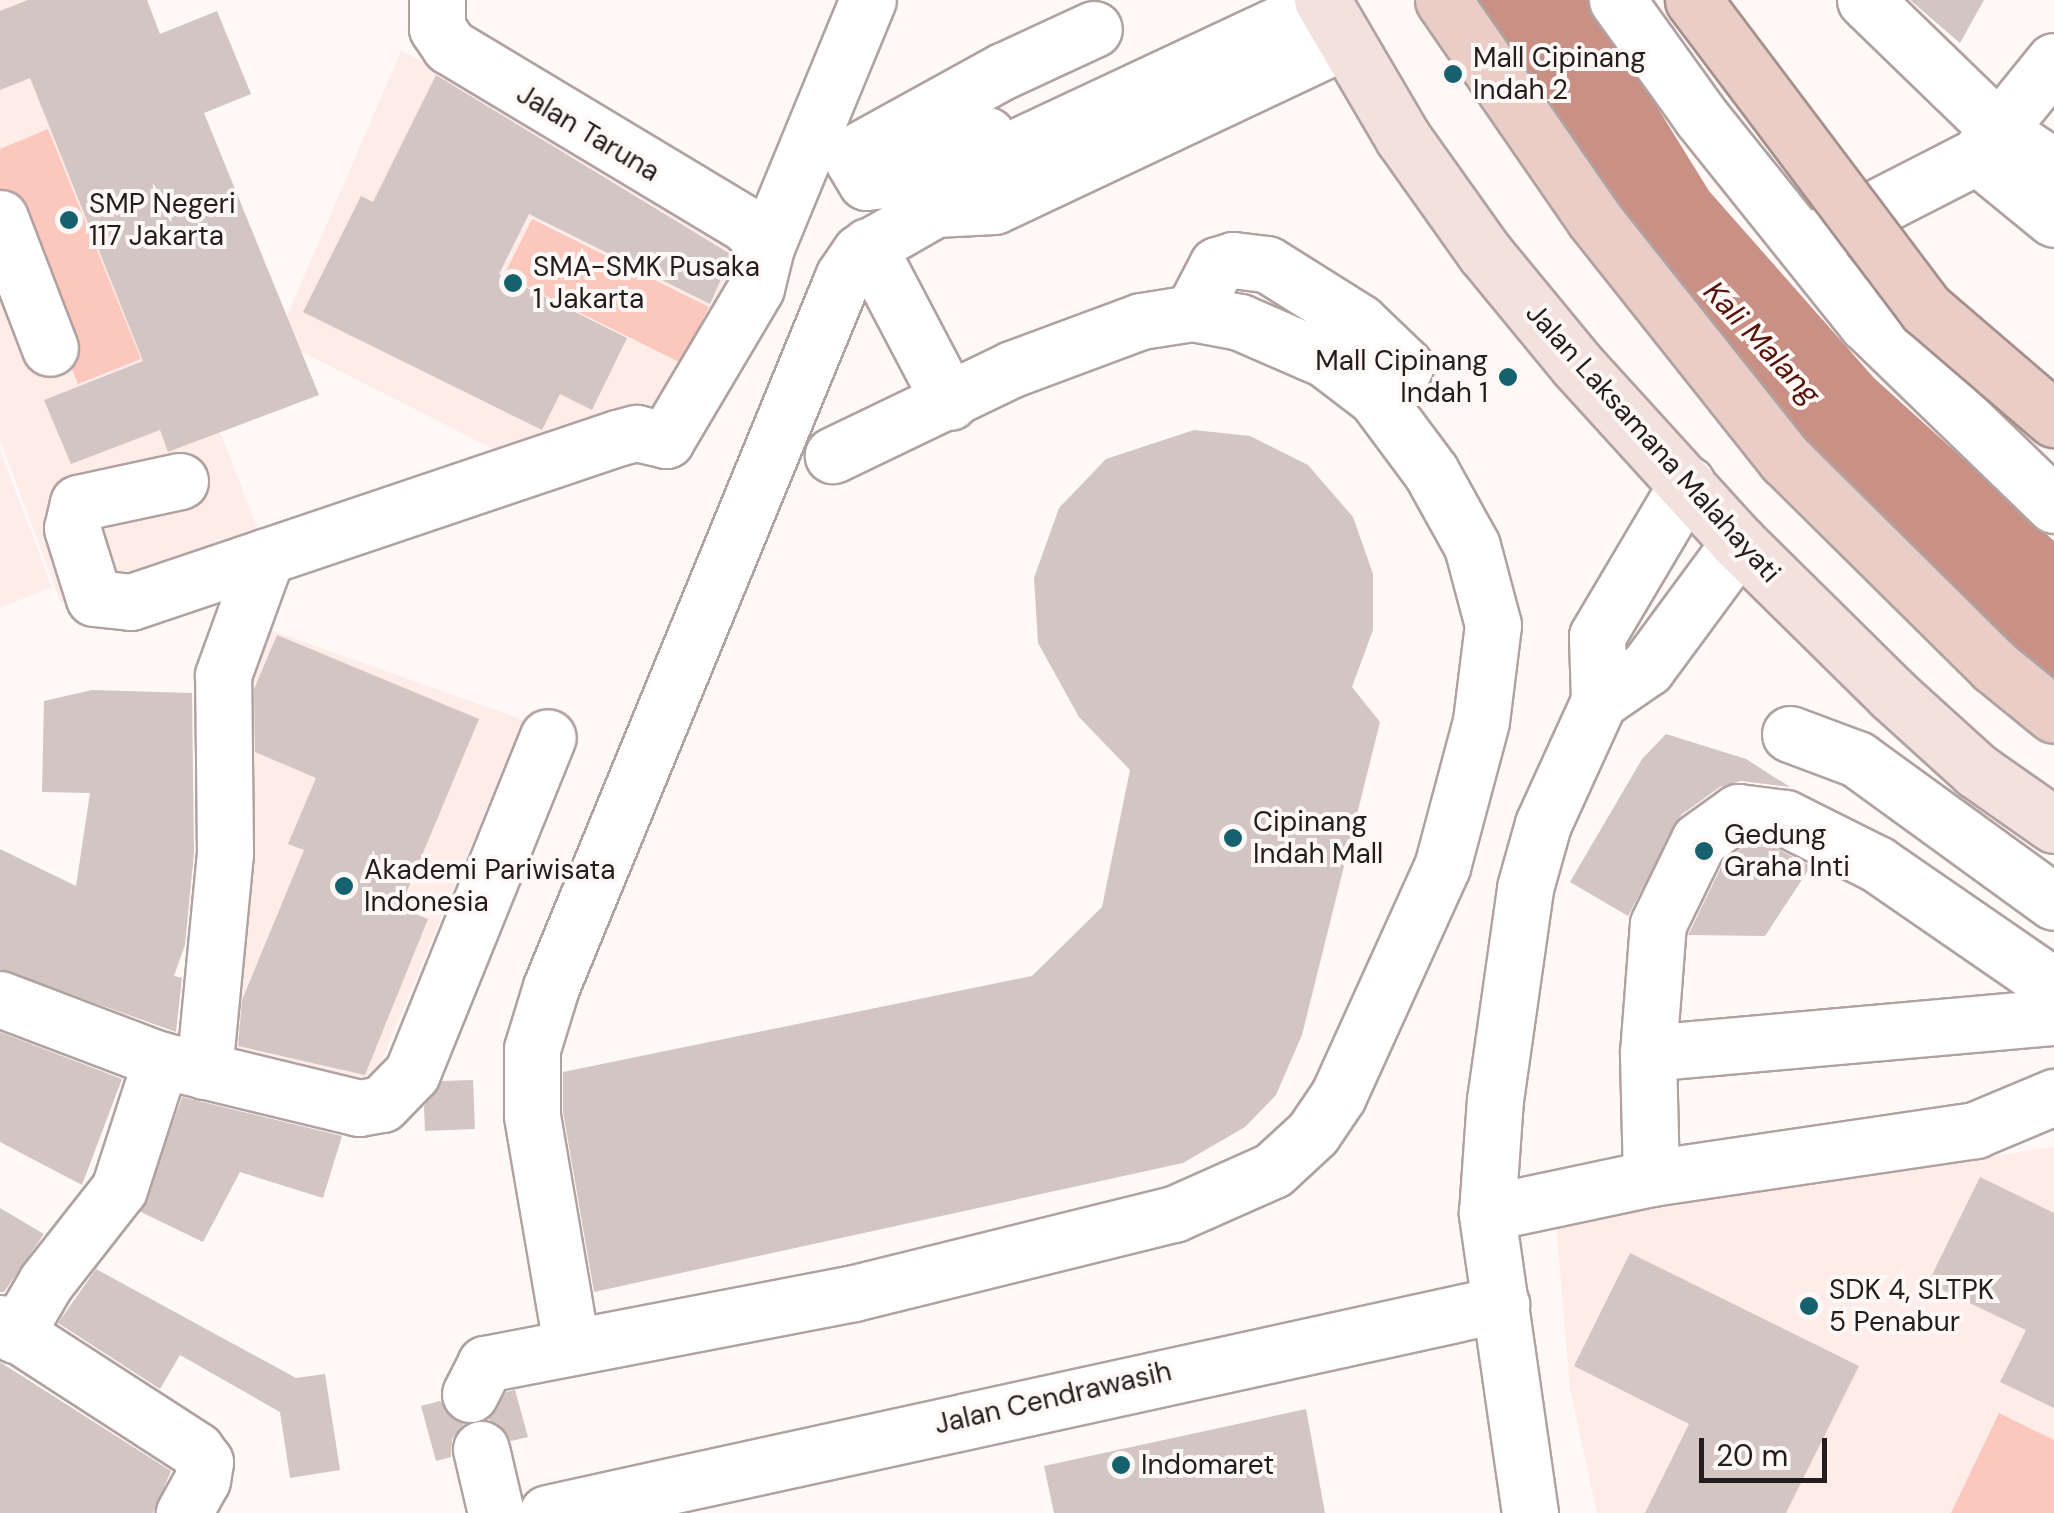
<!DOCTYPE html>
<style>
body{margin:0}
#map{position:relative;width:2054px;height:1513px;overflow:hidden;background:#fef8f7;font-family:"DM Sans",sans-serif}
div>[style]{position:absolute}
.built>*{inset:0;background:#feece8}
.green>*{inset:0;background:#fcc7bd}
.water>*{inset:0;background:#c99186}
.building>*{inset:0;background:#d3c5c2}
.roads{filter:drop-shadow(2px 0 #b0a2a0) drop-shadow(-2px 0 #b0a2a0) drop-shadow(0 2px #b0a2a0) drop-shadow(0 -2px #b0a2a0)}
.minor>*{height:55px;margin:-27.5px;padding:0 27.5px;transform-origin:27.5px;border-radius:27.5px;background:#fff}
.major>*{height:55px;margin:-27.5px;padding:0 27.5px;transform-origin:27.5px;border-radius:27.5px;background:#f3e1dd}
.highway>*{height:55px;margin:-27.5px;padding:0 27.5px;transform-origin:27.5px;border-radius:27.5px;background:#ebcdc7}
.bridges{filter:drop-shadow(2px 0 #a5908c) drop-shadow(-2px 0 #a5908c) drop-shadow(0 2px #a5908c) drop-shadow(0 -2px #a5908c)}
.highway-bridge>*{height:55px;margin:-27.5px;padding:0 27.5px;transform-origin:27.5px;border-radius:27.5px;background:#ebcdc7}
.dots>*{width:28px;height:28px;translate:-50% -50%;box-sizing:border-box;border:5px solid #fef8f7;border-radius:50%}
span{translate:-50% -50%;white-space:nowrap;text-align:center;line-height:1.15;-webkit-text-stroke:8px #fef8f7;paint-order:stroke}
.poi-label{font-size:28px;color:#231e1d}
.left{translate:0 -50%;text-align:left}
.right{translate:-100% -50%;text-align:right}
.street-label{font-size:28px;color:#231e1d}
.water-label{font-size:30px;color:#561309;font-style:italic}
.scale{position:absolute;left:1699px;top:1438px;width:128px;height:45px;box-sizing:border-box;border:5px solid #231e1d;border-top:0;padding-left:12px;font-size:30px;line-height:35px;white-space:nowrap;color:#231e1d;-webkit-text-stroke:8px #fef8f7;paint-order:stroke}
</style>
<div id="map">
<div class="built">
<i style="clip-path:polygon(0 0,51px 0,261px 537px,61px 603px,0 440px)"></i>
<i style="clip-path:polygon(401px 51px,753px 227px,655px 422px,521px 463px,277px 339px)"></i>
<i style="clip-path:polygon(0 450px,52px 587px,0 608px)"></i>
<i style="clip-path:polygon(259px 626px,523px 720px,363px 1106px,218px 1051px)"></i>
<i style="clip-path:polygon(2054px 1147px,2054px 1513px,1597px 1513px,1570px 1389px,1556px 1223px)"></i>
</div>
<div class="green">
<i style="clip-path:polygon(48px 129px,141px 359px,78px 384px,0 192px,0 149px)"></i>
<i style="clip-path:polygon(532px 219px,709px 307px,681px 363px,504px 275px)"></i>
<i style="clip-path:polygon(1999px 1413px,2054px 1440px,2054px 1513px,1951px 1513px)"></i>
</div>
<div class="water">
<i style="clip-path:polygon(1467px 0,1591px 0,1709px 191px,1874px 378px,2054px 541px,2054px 680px,1936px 581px,1702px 333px)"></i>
</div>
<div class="building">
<i style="clip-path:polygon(28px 0,147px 0,160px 34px,217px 11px,251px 94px,204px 113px,319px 395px,173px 450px,168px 452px,160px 430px,71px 464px,44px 400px,143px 361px,30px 78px,0 90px,0 11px)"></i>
<i style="clip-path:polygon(1910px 0,1984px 0,1960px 43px)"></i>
<i style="clip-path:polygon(436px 75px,732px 255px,710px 304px,529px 214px,499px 274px,627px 338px,592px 410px,560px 394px,542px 430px,303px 312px,361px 196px,373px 202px)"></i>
<i style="clip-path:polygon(1194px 430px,1250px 436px,1308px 465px,1353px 517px,1373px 574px,1373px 630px,1352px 687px,1380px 722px,1302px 1035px,1276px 1095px,1245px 1127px,1183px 1163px,594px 1292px,563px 1112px,563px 1072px,1032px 976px,1102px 907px,1130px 770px,1079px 717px,1038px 643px,1034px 578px,1059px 508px,1106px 459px)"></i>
<i style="clip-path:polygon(277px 635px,479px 719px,400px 908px,428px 919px,365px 1075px,238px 1046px,242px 1000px,304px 850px,288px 844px,316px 778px,255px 752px,254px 689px)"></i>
<i style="clip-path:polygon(92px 690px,192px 693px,194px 853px,185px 945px,174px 976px,182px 978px,176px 1032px,0 969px,0 849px,76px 886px,90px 793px,42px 792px,44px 701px)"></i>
<i style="clip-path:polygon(1666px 734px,1746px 759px,1790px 787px,1741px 781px,1720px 787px,1681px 815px,1628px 916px,1570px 882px,1642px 759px)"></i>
<i style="clip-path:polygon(1746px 845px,1776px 848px,1811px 866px,1765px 936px,1688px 935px,1724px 861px)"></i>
<i style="clip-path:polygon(0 1032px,122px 1079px,82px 1185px,0 1142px)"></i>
<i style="clip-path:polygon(473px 1080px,475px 1129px,425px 1131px,424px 1106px,442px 1081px)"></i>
<i style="clip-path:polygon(182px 1097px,342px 1136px,323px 1198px,240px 1172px,203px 1242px,141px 1212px)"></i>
<i style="clip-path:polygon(1980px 1177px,2054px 1213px,2054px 1408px,2000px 1382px,2026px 1330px,1928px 1283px)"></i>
<i style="clip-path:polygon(0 1208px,44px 1234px,4px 1292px,0 1292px)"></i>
<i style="clip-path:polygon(1630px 1253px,1859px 1366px,1786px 1513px,1645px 1513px,1689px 1424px,1574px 1366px)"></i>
<i style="clip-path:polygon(96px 1269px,296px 1378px,325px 1374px,340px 1470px,290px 1478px,280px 1412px,180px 1355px,160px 1389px,58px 1323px)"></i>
<i style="clip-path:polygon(0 1362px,171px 1471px,153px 1513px,0 1513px)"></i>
<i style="clip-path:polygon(515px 1390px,528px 1437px,511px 1441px,488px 1419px,506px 1392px)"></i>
<i style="clip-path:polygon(440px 1401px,464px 1424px,452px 1439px,451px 1457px,436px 1461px,421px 1406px)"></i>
<i style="clip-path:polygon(1306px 1409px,1325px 1513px,1054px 1513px,1044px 1466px)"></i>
</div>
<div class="roads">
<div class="minor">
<i style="left:437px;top:0;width:28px;rotate:90deg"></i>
<i style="left:437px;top:28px;width:22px;rotate:56deg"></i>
<i style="left:449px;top:46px;width:348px;rotate:31deg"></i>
<i style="left:747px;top:225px;width:29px;rotate:49deg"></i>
<i style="left:1617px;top:0;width:144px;rotate:54.3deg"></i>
<i style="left:1701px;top:117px;width:265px;rotate:51.3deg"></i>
<i style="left:1867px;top:324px;width:260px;rotate:44.1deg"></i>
<i style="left:1865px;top:0;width:188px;rotate:44.1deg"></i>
<i style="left:2000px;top:131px;width:65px;rotate:33.7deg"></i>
<i style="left:987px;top:135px;width:93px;rotate:152.6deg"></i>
<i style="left:904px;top:178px;width:38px;rotate:174deg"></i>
<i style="left:866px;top:182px;width:31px;rotate:-121deg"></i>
<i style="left:850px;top:155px;width:175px;rotate:-28.8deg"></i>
<i style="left:1003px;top:71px;width:100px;rotate:-24.8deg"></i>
<i style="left:1977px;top:156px;width:99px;rotate:39.3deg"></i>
<i style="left:935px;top:209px;width:59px;rotate:-2.9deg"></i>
<i style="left:994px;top:206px;width:387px;rotate:-25.2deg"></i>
<i style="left:0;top:218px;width:139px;rotate:69deg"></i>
<i style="left:1817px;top:238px;width:180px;rotate:-27.1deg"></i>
<i style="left:1977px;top:156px;width:122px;rotate:-51deg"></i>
<i style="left:868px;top:246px;width:176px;rotate:62.3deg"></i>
<i style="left:1192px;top:313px;width:54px;rotate:-62.5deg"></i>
<i style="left:1217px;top:265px;width:17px;rotate:-17deg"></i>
<i style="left:1233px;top:260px;width:34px;rotate:7deg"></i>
<i style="left:1267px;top:264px;width:109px;rotate:32.2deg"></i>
<i style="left:1359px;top:322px;width:64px;rotate:43.7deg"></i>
<i style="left:1405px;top:366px;width:43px;rotate:134.1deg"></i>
<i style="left:180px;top:481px;width:104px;rotate:167.8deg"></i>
<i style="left:78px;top:503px;width:26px;rotate:103deg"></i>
<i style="left:72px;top:528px;width:73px;rotate:72.6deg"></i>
<i style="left:94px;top:598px;width:37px;rotate:6deg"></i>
<i style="left:131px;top:602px;width:513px;rotate:-18.65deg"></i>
<i style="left:617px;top:438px;width:20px;rotate:-15deg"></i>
<i style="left:636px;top:433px;width:31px;rotate:13deg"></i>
<i style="left:666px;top:440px;width:177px;rotate:-59.4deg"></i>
<i style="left:756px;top:288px;width:42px;rotate:-76.3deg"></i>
<i style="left:766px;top:247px;width:267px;rotate:-67.6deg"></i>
<i style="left:1599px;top:701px;width:65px;rotate:-91.8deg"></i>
<i style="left:1597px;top:636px;width:177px;rotate:-59.4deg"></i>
<i style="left:1790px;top:734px;width:72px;rotate:20.5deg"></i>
<i style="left:1857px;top:759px;width:243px;rotate:36deg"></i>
<i style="left:0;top:999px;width:172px;rotate:20.8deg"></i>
<i style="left:161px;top:1060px;width:204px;rotate:13.6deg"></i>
<i style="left:359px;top:1108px;width:23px;rotate:-10deg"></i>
<i style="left:382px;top:1104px;width:43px;rotate:-45.9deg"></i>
<i style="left:412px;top:1073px;width:362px;rotate:-68deg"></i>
<i style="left:1648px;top:1053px;width:408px;rotate:-5.1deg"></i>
<i style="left:204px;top:1071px;width:218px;rotate:-84.5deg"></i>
<i style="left:225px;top:854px;width:179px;rotate:-90.6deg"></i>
<i style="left:223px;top:675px;width:126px;rotate:-70deg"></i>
<i style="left:1651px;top:1178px;width:125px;rotate:-91.4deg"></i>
<i style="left:1648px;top:1053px;width:129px;rotate:-85.6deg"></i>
<i style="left:1658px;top:924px;width:93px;rotate:-64deg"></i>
<i style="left:1699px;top:840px;width:48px;rotate:-35.7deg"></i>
<i style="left:1738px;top:812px;width:47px;rotate:7.3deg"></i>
<i style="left:1785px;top:818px;width:103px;rotate:26.6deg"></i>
<i style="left:1877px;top:864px;width:215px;rotate:34.6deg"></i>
<i style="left:1487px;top:1213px;width:168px;rotate:-12deg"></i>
<i style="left:1651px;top:1178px;width:328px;rotate:-8.4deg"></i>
<i style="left:1975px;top:1130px;width:86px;rotate:-22.7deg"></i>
<i style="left:0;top:1323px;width:234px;rotate:32.9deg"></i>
<i style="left:196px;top:1450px;width:15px;rotate:53deg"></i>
<i style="left:205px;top:1462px;width:18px;rotate:99deg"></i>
<i style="left:202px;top:1480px;width:38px;rotate:119deg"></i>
<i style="left:15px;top:1335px;width:61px;rotate:-59.7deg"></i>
<i style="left:46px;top:1282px;width:118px;rotate:-51.9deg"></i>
<i style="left:119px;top:1189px;width:136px;rotate:-72deg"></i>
<i style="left:571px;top:1344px;width:232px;rotate:-99.7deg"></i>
<i style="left:532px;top:1115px;width:66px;rotate:-90deg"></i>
<i style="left:532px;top:1049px;width:65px;rotate:-73deg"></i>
<i style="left:551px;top:987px;width:768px;rotate:-67.64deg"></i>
<i style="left:843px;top:277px;width:30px;rotate:-56deg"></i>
<i style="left:860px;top:252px;width:86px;rotate:-29.8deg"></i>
<i style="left:935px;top:209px;width:59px;rotate:-46.4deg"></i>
<i style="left:976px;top:166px;width:384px;rotate:-25.1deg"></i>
<i style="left:470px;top:1394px;width:34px;rotate:-63deg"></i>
<i style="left:485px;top:1364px;width:376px;rotate:-10.9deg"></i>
<i style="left:854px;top:1293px;width:330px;rotate:-13.9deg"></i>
<i style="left:1174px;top:1214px;width:108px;rotate:-24deg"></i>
<i style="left:1273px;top:1170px;width:54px;rotate:-42.8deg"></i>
<i style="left:1313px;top:1133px;width:45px;rotate:-56deg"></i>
<i style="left:1338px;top:1096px;width:252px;rotate:-65.6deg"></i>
<i style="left:1442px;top:867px;width:151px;rotate:-75deg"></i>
<i style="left:1481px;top:721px;width:97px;rotate:-82.9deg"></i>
<i style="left:1493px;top:625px;width:82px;rotate:-104.9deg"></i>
<i style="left:1472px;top:546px;width:85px;rotate:-119deg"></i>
<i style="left:1431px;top:472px;width:94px;rotate:-126.7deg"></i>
<i style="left:1375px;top:397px;width:63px;rotate:-142.8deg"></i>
<i style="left:1325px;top:359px;width:93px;rotate:-156.5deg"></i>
<i style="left:1240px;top:322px;width:49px;rotate:-169.4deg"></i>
<i style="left:1192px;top:313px;width:52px;rotate:171.1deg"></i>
<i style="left:1141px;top:321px;width:138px;rotate:159.6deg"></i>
<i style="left:1012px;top:369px;width:199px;rotate:154.3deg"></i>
<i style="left:481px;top:1449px;width:66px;rotate:76.8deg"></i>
<i style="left:547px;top:1513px;width:977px;rotate:-12.36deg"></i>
<i style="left:1530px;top:1513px;width:303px;rotate:-98.2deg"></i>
<i style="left:1487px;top:1213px;width:113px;rotate:-86deg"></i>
<i style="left:1495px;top:1100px;width:214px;rotate:-81.9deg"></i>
<i style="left:1525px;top:888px;width:66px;rotate:-74.3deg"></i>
<i style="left:1543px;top:824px;width:135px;rotate:-65.5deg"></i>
<i style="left:1599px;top:701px;width:58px;rotate:-34.5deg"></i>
<i style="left:1647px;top:668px;width:155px;rotate:-53.6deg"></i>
</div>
<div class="major">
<i style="left:1322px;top:0;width:160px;rotate:59.6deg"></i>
<i style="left:1403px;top:138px;width:140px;rotate:54.6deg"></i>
<i style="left:1484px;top:252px;width:146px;rotate:50.5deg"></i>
<i style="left:1577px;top:365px;width:241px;rotate:47.7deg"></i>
<i style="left:1739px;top:543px;width:215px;rotate:44.6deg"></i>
<i style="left:1892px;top:694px;width:115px;rotate:42.2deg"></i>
<i style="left:1977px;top:771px;width:94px;rotate:35deg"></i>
</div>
<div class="highway">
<i style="left:1443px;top:0;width:266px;rotate:55.4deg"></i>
<i style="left:1594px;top:219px;width:308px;rotate:51.5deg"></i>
<i style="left:1786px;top:460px;width:293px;rotate:44.7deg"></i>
<i style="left:1994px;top:666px;width:77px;rotate:39.2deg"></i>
</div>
</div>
<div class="bridges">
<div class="highway-bridge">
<i style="left:1693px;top:0;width:387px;rotate:53deg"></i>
<i style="left:1926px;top:309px;width:169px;rotate:40.7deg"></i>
</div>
</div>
<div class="dots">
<i style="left:1453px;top:74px;background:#16616e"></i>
<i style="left:69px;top:220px;background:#16616e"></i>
<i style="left:513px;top:283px;background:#16616e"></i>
<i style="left:1508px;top:377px;background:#16616e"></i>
<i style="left:1233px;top:838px;background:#16616e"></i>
<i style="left:1704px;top:851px;background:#16616e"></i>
<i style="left:344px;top:886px;background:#16616e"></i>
<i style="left:1809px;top:1306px;background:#16616e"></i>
<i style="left:1121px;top:1465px;background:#16616e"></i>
</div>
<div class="poi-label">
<span class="left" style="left:1473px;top:74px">Mall Cipinang<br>Indah 2</span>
<span class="left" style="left:89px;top:220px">SMP Negeri<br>117 Jakarta</span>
<span class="left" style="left:533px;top:283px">SMA-SMK Pusaka<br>1 Jakarta</span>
<span class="right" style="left:1488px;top:377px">Mall Cipinang<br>Indah 1</span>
<span class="left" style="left:1253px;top:838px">Cipinang<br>Indah Mall</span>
<span class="left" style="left:1724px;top:851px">Gedung<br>Graha Inti</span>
<span class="left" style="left:364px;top:886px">Akademi Pariwisata<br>Indonesia</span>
<span class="left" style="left:1829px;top:1306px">SDK 4, SLTPK<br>5 Penabur</span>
<span class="left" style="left:1141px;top:1465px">Indomaret</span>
</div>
<div class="street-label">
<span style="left:588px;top:133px;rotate:31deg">Jalan Taruna</span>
<span style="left:1653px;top:443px;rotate:48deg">Jalan Laksamana Malahayati</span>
<span style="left:1053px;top:1398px;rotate:-13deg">Jalan Cendrawasih</span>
</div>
<div class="water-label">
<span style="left:1762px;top:343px;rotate:47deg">Kali Malang</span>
</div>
<div class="scale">20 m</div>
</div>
